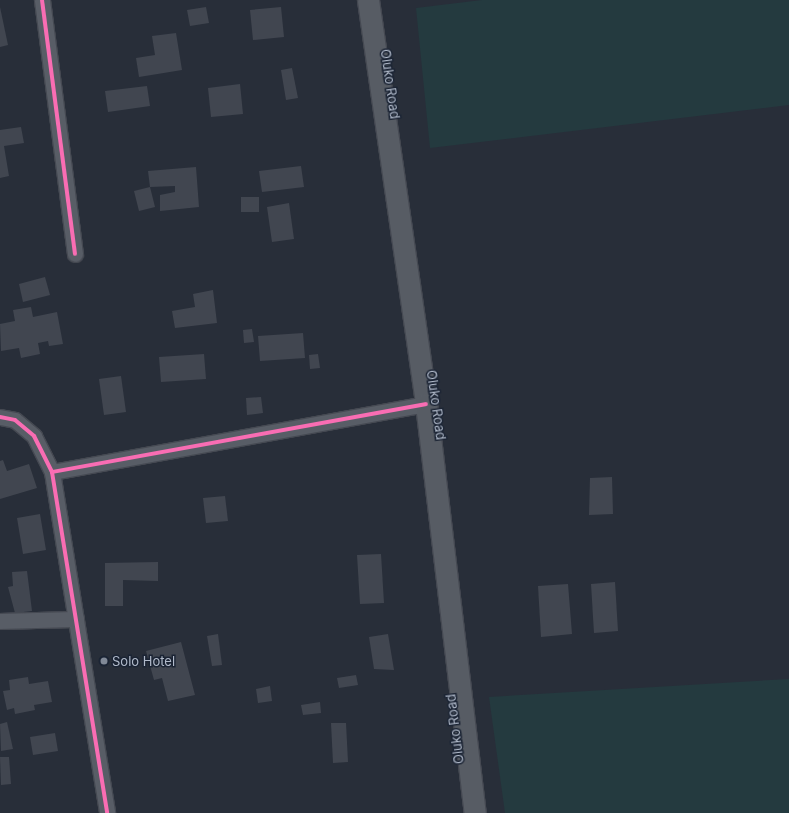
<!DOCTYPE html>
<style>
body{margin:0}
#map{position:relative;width:789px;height:813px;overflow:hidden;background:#282e39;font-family:Inter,sans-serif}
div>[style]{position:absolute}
.green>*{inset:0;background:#243a3f}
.building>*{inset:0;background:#414650}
.roads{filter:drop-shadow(1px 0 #454952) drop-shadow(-1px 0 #454952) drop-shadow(0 1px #454952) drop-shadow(0 -1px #454952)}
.minor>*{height:15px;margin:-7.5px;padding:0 7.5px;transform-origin:7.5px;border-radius:7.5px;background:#585d66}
.secondary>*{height:21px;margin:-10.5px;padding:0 10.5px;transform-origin:10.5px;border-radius:10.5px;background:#575c64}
.cycleway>*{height:4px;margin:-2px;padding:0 2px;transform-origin:2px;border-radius:2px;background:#f96db3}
.dots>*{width:11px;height:11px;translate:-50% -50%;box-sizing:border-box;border:2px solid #1b2434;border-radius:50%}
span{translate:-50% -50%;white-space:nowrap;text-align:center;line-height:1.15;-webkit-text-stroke:3px #1b2434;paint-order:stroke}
.street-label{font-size:13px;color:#b1baca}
.poi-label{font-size:13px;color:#b1baca}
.left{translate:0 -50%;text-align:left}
</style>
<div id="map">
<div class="green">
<i style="clip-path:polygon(482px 0,789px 0,789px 105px,430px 148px,416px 8px)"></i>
<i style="clip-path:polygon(789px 679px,789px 813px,505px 813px,489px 697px)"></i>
</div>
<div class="building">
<i style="clip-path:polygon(0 7px,8px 45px,0 47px)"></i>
<i style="clip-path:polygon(206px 7px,209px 23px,190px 26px,187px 10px)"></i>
<i style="clip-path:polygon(281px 7px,284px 37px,253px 40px,250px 10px)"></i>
<i style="clip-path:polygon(176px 33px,182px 70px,139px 77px,136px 58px,155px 55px,152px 36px)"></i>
<i style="clip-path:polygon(292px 68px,298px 98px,286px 100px,281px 70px)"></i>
<i style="clip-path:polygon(240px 84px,243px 114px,211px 117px,208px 88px)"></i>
<i style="clip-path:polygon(147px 86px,150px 106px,108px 112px,105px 91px)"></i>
<i style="clip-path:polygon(21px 127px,24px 143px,4px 146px,9px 176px,0 178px,0 130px)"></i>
<i style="clip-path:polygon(301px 166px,304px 187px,262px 192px,259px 171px)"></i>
<i style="clip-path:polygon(196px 167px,199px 207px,160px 211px,160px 195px,175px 192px,175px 186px,150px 187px,148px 171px)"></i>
<i style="clip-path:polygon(150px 187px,155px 207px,139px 211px,134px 191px)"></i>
<i style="clip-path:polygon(241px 197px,259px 197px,259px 212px,241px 212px)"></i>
<i style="clip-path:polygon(289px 203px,294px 239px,272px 242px,267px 207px)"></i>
<i style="clip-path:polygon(45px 277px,50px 295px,23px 302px,19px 284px)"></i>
<i style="clip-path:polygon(213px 290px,217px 323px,175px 328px,172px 311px,195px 307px,193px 294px)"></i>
<i style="clip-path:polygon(31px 307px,33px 317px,57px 312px,63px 344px,49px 346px,48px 341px,38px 343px,40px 354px,21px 358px,19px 348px,1px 351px,0 324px,15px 321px,13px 310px)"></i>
<i style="clip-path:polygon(252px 329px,254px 342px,244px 343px,243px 330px)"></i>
<i style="clip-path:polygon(303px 333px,305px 358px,260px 361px,258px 336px)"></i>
<i style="clip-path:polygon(204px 354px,206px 379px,161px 382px,159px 357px)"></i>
<i style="clip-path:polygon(318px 354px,320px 368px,310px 369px,309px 355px)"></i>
<i style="clip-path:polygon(121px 376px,126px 412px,104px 415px,99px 379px)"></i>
<i style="clip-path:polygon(261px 397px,263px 413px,247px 415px,246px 398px)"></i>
<i style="clip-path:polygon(3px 460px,7px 471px,29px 464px,37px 488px,0 499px,0 461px)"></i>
<i style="clip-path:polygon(612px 477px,613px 514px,589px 515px,590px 478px)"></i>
<i style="clip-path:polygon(225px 496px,228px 521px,206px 523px,203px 498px)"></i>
<i style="clip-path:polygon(40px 514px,46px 550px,23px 554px,17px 518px)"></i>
<i style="clip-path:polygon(381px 554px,384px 603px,360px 604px,357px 555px)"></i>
<i style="clip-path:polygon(158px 562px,158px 581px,123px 580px,123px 606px,105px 606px,105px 563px)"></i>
<i style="clip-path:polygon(27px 571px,32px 611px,15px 613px,8px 587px,13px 586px,12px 572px)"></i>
<i style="clip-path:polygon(615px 582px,618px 631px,594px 633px,591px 584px)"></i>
<i style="clip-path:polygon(568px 584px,572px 634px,541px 637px,538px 586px)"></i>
<i style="clip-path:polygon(218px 634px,222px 665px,212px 666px,207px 636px)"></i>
<i style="clip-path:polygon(388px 634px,394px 670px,374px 669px,369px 637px)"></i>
<i style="clip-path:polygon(181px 642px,195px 695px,168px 701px,162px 678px,154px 680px,146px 651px)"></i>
<i style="clip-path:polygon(356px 675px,358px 685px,339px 688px,337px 678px)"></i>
<i style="clip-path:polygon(28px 677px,29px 684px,48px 681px,52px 702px,34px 705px,35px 710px,15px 714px,14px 708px,7px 710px,3px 691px,10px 690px,9px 680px)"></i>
<i style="clip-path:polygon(270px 686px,272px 701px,258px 703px,256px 689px)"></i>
<i style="clip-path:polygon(320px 702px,321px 713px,303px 715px,301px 705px)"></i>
<i style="clip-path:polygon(7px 722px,13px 749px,1px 751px,0 724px)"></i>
<i style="clip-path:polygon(331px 723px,346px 723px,348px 762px,333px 763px)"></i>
<i style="clip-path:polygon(55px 733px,58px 751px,33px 755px,30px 737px)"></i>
<i style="clip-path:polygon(0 757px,9px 757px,11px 784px,1px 785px)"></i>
</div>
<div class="roads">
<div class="minor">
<i style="left:42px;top:0;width:256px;rotate:82.6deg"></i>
<i style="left:0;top:417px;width:15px;rotate:11deg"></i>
<i style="left:15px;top:420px;width:25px;rotate:40deg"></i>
<i style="left:34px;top:436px;width:40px;rotate:63.4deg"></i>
<i style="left:52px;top:472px;width:345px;rotate:80.8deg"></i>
<i style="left:52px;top:472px;width:380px;rotate:-10.3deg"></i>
<i style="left:0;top:621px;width:76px;rotate:-1.5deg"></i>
</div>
<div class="secondary">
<i style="left:368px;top:0;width:408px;rotate:81.8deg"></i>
<i style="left:426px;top:404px;width:412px;rotate:83.2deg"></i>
</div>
</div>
<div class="cycleway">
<i style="left:42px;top:0;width:256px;rotate:82.6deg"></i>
<i style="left:0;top:417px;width:15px;rotate:11deg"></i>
<i style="left:15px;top:420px;width:25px;rotate:40deg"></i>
<i style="left:34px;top:436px;width:40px;rotate:63.4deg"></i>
<i style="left:52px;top:472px;width:345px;rotate:80.8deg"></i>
<i style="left:52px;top:472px;width:380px;rotate:-10.3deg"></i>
</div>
<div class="dots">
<i style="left:104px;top:661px;background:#818997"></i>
</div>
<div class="street-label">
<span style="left:390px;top:84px;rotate:82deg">Oluko Road</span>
<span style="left:436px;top:405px;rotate:82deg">Oluko Road</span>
<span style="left:455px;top:729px;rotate:-97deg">Oluko Road</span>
</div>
<div class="poi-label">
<span class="left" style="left:112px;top:661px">Solo Hotel</span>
</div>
</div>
